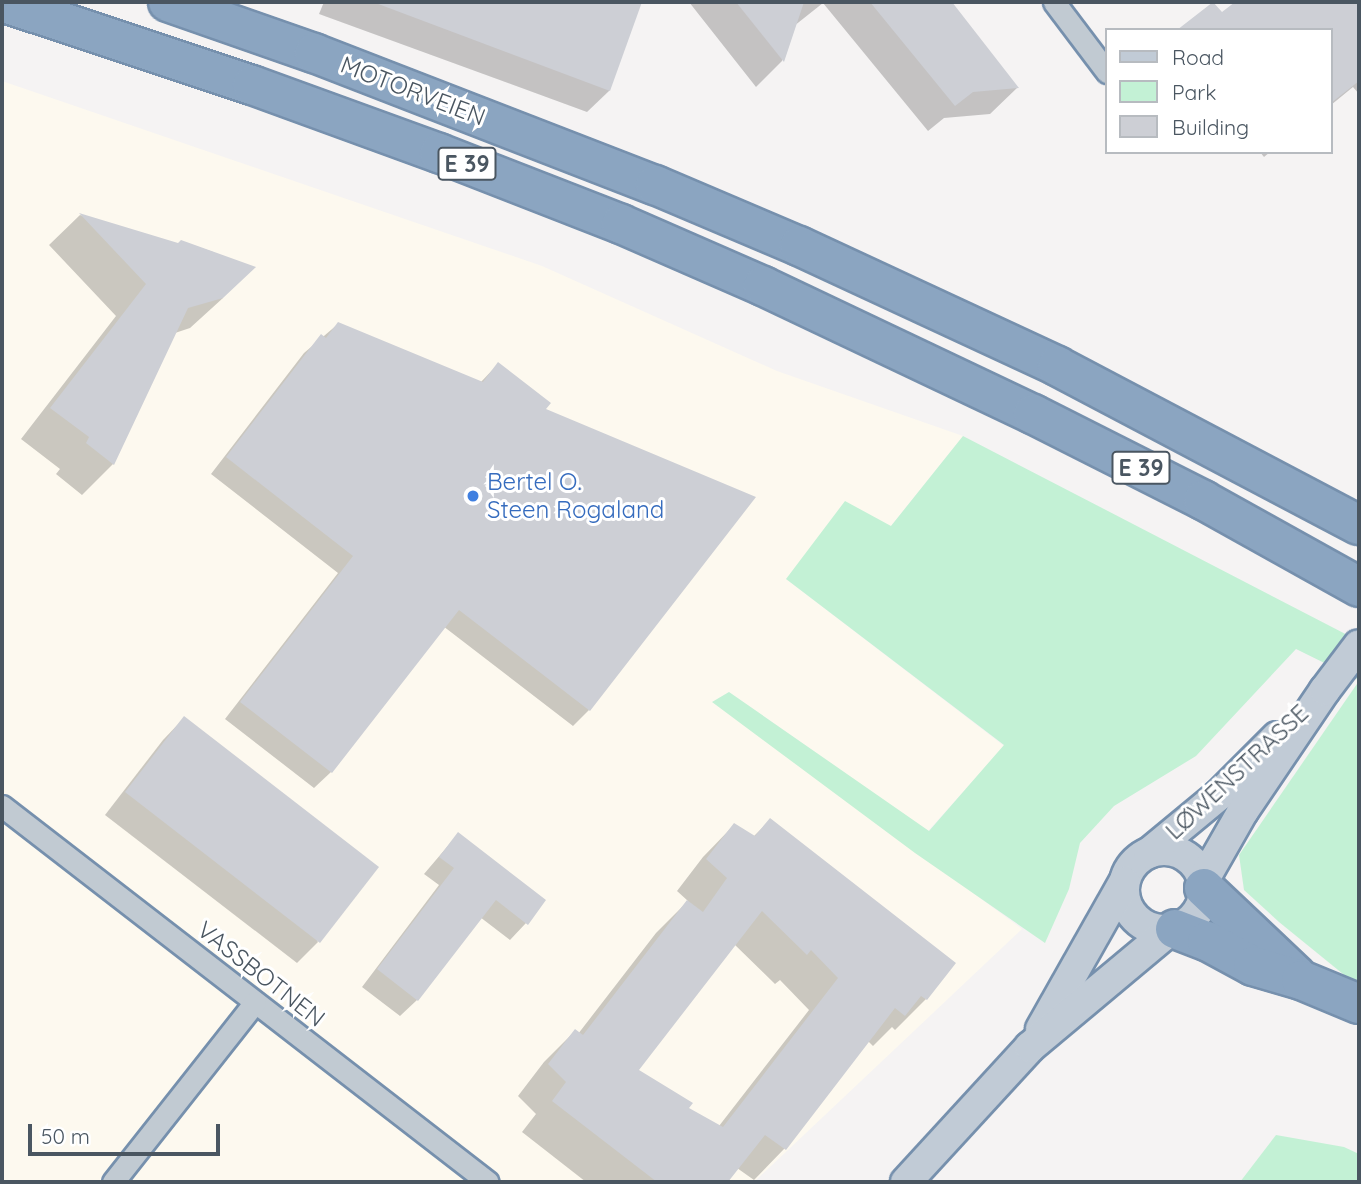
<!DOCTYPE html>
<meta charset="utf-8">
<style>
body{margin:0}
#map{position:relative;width:1361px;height:1184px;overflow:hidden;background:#f5f3f3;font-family:Quicksand,sans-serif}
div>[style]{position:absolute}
.commercial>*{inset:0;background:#fdf9ef}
.green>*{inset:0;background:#c3f1d5}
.shadow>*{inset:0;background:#0003}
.building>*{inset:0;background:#cdcfd5}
.roads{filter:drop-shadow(2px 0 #7690ad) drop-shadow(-2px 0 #7690ad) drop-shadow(0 2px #7690ad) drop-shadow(0 -2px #7690ad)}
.minor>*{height:21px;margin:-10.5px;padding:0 10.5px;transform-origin:10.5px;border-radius:10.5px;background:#c1cad2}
.secondary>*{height:30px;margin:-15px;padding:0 15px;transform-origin:15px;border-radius:15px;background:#c1cbd6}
.secondary>.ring{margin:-15px;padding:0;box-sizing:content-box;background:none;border:30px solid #c1cbd6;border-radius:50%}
.motorway>*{height:38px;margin:-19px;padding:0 19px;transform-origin:19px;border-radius:19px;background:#8ba5c1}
.dots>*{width:19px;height:19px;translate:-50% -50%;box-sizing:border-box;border:4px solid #fff;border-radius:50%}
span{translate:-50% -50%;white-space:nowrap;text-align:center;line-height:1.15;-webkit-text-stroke:6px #fff;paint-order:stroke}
.shield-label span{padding:2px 5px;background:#fff;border:2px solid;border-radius:5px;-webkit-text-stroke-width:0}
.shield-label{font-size:23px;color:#4a5661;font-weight:700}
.street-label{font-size:24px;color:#4a5661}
.shop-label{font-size:24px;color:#366cbe}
.left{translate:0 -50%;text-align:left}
.frame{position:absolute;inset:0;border:4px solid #4a5661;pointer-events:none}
.legend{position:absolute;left:1105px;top:28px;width:228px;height:126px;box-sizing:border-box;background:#fff;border:2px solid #b7bbc0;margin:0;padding:9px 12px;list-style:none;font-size:21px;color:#4a5661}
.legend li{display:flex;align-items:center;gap:14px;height:35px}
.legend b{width:35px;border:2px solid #b7bbc0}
.scale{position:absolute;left:28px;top:1124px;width:192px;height:32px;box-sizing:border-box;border:4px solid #4a5661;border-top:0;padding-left:9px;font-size:21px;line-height:24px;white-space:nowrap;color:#4a5661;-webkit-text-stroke:5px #fff;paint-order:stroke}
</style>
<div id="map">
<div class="commercial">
<i style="clip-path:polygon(2px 81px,542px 266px,777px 371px,963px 436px,891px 526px,786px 579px,1004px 746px,928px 831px,729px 692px,713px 702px,1022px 929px,754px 1182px,2px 1182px)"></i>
</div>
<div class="green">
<i style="clip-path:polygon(963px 436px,1359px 641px,1359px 680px,1296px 649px,1196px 756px,1114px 806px,1080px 843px,1069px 889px,1045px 943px,915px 853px,712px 702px,729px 692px,929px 831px,1004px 745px,786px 579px,845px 501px,891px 526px)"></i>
<i style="clip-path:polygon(1359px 681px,1359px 987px,1279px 922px,1244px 890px,1239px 855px)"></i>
<i style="clip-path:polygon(1276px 1135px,1344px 1147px,1359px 1154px,1359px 1182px,1240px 1182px)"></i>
</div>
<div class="shadow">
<i style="clip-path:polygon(324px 2px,641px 2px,609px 91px,587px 112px,319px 14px)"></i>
<i style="clip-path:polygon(689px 2px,949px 2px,1017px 88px,990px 114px,944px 118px,928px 131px,823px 3px,794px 26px,782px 61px,756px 87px)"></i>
<i style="clip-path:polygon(1238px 2px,1359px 2px,1359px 94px,1353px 87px,1331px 105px,1331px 30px,1221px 15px)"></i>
<i style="clip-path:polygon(1260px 152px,1270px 152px,1264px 157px)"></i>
<i style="clip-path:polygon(80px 215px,178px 245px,181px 241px,213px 252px,223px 298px,190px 328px,175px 333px,113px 464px,82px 495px,56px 474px,60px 469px,21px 439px,116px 316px,49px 245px)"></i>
<i style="clip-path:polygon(338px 324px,480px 383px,498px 364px,544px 410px,589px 710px,573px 726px,443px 626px,331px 772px,314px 788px,225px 719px,338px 573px,211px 474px,304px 353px)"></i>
<i style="clip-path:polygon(184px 718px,318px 942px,297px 963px,105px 815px,163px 740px)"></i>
<i style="clip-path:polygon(evenodd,770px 820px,926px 999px,895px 1030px,892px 1027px,873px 1046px,868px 1041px,784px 1149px,754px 1180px,737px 1168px,726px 1182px,586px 1182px,522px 1132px,536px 1114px,518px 1096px,544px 1062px,575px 1031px,578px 1034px,656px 933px,688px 901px,677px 891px,703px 857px,734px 825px,753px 837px,770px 820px,734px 944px,775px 984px,780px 980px,809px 1010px,719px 1126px,686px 1109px,636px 1070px,734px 944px)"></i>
<i style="clip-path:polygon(458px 834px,526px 923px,510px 940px,480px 917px,417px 1000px,400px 1016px,362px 987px,439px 885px,424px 874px)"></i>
</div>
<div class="building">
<i style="clip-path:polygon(373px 2px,642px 2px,610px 91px)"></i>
<i style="clip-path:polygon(736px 2px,804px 2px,784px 62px)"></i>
<i style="clip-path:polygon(870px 2px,952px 2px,1019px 88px,973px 92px,955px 106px)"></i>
<i style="clip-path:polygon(1213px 2px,1222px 12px,1235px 2px,1359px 2px,1359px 81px,1331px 103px,1331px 30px,1177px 30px)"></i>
<i style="clip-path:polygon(79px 213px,178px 243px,181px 240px,256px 267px,223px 298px,188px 308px,114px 465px,86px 443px,89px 437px,50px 408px,146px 284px)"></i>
<i style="clip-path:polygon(338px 322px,483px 382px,498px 362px,551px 403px,546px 409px,756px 497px,590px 711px,459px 610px,332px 773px,240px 702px,353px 556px,226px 457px,321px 334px,326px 338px)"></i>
<i style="clip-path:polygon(184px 716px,379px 867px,320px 943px,125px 792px)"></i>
<i style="clip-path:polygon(evenodd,770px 818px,956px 963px,927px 1000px,921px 996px,905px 1016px,895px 1008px,786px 1150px,765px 1135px,728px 1182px,657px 1182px,552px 1101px,566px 1082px,548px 1064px,575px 1029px,583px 1035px,687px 900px,703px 912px,727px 878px,706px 859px,734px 823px,755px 836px,770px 818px,762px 911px,807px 955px,811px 950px,838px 978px,723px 1127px,689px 1108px,693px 1103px,639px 1070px,762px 911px)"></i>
<i style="clip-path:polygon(458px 832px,546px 900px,528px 925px,496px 900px,418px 1001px,377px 969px,454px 868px,439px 857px)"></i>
</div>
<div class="roads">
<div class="minor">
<i style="left:1054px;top:2px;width:88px;rotate:52.9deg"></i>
<i style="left:2px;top:806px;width:614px;rotate:37.73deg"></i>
<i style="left:113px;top:1182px;width:229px;rotate:-51.7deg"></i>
</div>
<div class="secondary">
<i class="ring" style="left:1124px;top:850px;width:50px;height:50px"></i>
<i style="left:1149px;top:853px;width:91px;rotate:-39.6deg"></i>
<i style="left:1219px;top:795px;width:82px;rotate:-45deg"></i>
<i style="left:1203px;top:881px;width:81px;rotate:-60.3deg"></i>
<i style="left:1243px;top:811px;width:146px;rotate:-55.9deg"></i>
<i style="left:1325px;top:690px;width:56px;rotate:-52.9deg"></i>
<i style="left:1041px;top:1029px;width:169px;rotate:-60.5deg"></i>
<i style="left:906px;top:1182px;width:183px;rotate:-47.4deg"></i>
<i style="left:1030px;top:1047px;width:182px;rotate:-39.9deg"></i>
</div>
<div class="motorway">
<i style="left:2px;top:2px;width:263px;rotate:18.4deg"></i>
<i style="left:252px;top:85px;width:199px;rotate:20deg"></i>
<i style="left:439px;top:153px;width:195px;rotate:21.3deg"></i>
<i style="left:621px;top:224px;width:155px;rotate:23.6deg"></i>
<i style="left:763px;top:286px;width:299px;rotate:25.4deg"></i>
<i style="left:1033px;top:414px;width:191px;rotate:26.8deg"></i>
<i style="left:1203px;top:500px;width:179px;rotate:29.1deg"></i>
<i style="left:168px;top:2px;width:155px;rotate:19.3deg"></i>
<i style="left:314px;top:53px;width:366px;rotate:21.2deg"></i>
<i style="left:655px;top:185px;width:156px;rotate:23deg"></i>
<i style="left:799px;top:246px;width:285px;rotate:24.9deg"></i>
<i style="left:1057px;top:366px;width:341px;rotate:27.8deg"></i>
<i style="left:1204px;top:888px;width:127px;rotate:43.4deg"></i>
<i style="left:1175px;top:929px;width:34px;rotate:21deg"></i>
<i style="left:1207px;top:941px;width:52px;rotate:28.5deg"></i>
<i style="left:1253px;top:966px;width:50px;rotate:16.3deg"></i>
<i style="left:1301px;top:980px;width:63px;rotate:22.5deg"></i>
</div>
</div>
<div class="dots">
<i style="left:473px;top:496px;background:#3f7fe0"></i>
</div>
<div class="shield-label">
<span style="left:467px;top:164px">E 39</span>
<span style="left:1141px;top:468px">E 39</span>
</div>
<div class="street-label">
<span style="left:413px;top:91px;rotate:21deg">MOTORVEIEN</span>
<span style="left:1237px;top:772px;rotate:-43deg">LØWENSTRASSE</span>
<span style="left:261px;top:974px;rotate:38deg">VASSBOTNEN</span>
</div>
<div class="shop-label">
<span class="left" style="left:487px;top:496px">Bertel O.<br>Steen Rogaland</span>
</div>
<div class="frame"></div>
<ul class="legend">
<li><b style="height:9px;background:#c1cbd6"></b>Road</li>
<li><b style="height:19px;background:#c3f1d5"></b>Park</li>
<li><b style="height:19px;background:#cdcfd5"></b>Building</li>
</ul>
<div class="scale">50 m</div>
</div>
